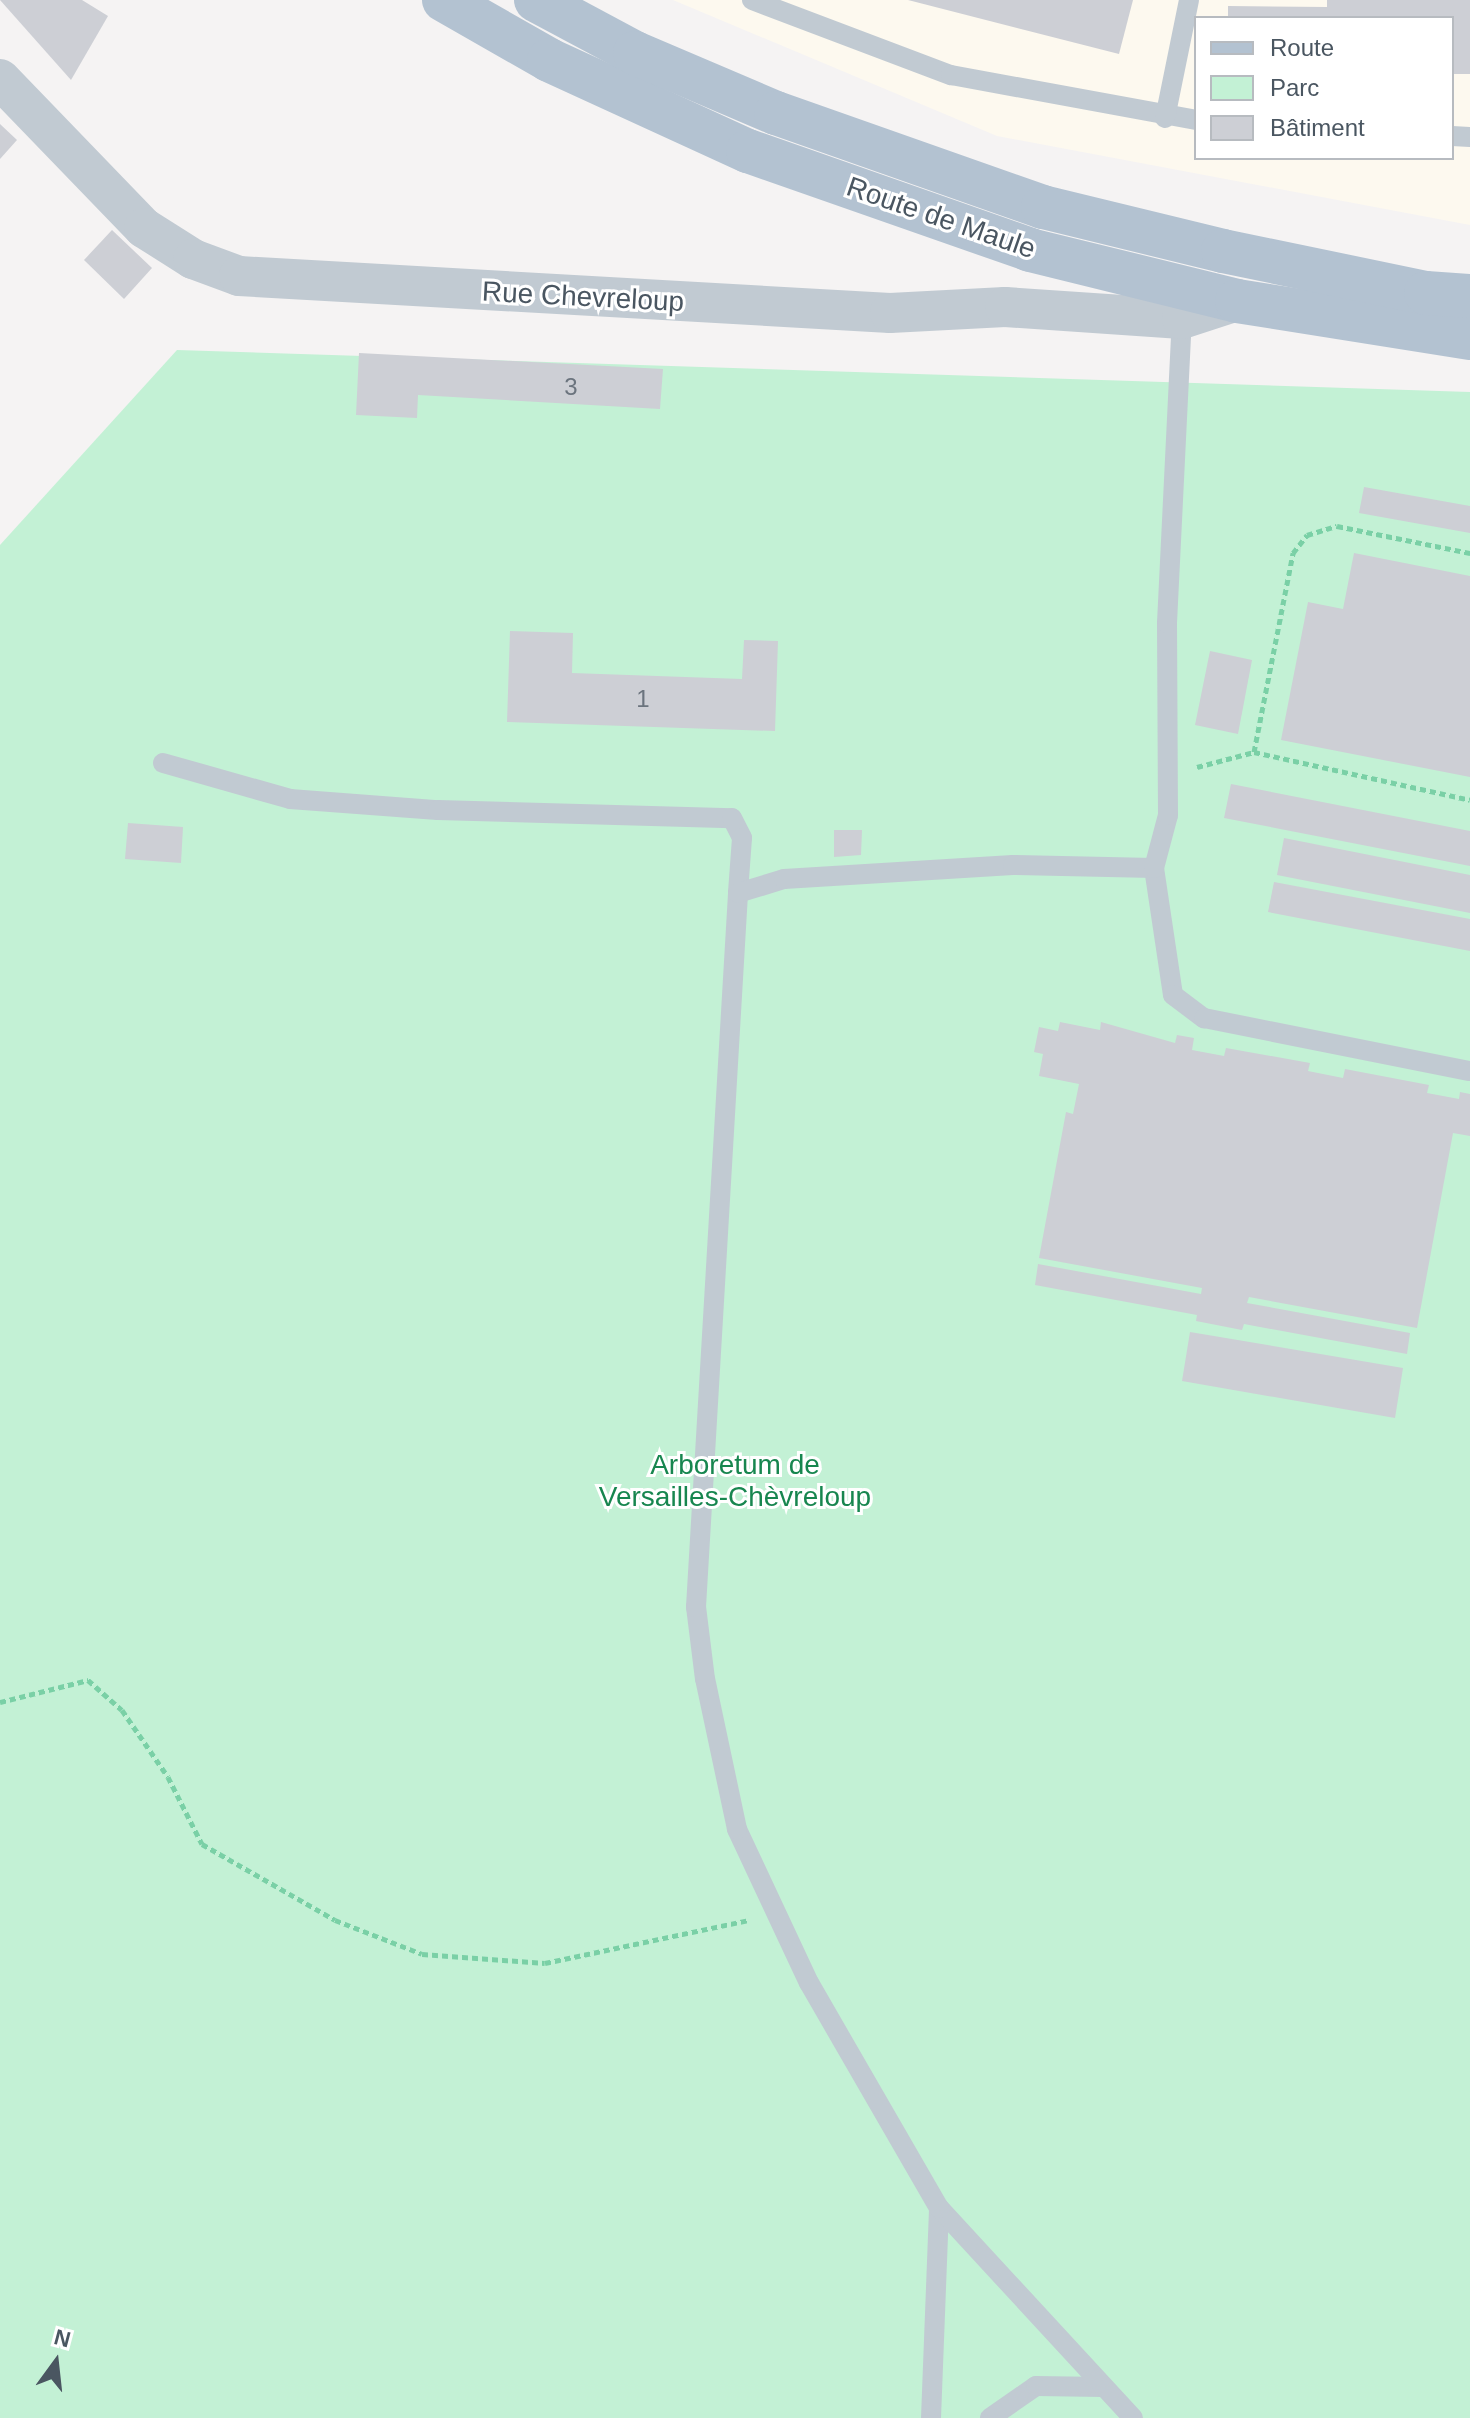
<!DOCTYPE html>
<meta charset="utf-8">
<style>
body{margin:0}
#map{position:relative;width:1470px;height:2418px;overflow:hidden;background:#f5f3f3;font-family:Arial,sans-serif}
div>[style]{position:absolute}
.commercial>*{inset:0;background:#fdf9ef}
.green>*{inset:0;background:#c3f1d5}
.building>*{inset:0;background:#cdcfd5}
.path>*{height:5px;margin-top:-2.5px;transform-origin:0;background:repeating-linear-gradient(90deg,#7ad0a6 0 6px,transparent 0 10px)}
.lane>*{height:20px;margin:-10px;padding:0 10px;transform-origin:10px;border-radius:10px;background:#c1cad2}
.street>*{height:40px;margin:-20px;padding:0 20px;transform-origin:20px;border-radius:20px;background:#c1cad2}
.primary>*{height:44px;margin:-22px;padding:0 22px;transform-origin:22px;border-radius:22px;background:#b3c2d1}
span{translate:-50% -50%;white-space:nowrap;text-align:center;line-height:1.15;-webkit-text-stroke:6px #fff;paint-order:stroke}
.number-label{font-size:24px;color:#6b747e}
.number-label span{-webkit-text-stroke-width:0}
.street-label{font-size:28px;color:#4a5661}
.park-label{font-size:28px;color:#17864f}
.legend{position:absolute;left:1194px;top:16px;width:260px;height:144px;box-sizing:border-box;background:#fff;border:2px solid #b7bbc0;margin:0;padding:10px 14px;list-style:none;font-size:24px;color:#4a5661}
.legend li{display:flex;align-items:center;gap:16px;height:40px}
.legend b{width:40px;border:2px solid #b7bbc0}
.north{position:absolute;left:16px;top:2322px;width:80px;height:80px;-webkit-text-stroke:6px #fff;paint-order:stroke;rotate:15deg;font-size:22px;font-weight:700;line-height:32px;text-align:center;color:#4a5661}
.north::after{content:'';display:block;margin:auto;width:28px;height:36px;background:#4a5661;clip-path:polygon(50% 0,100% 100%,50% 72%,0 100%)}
</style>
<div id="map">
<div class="commercial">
<i style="clip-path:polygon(evenodd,673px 0,1470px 0,1470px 225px,997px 136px,673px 0,1196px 18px,1452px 18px,1452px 158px,1196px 158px,1196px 18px)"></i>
</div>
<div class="green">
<i style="clip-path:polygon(177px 350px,1470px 392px,1470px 2418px,0 2418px,0 545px)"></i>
</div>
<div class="building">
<i style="clip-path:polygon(0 0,82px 0,108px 16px,71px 80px)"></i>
<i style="clip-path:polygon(908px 0,1133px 0,1119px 54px)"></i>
<i style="clip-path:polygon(1327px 0,1470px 0,1470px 74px,1452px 74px,1452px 18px,1228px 18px,1228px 6px,1327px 7px)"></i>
<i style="clip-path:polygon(0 124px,17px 140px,0 159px)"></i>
<i style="clip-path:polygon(112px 230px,152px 268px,124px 299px,84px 260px)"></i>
<i style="clip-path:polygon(359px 353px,663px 369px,660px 409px,418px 395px,417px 418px,356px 415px)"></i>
<i style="clip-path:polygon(1364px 487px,1470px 506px,1470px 533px,1359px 513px)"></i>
<i style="clip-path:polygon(1354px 553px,1470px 576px,1470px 777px,1281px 740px,1308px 602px,1343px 609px)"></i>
<i style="clip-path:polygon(510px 631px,573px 633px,572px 673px,742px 679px,744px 640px,778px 641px,775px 731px,507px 722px)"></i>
<i style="clip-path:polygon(1210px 651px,1252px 660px,1238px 734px,1195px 725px)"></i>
<i style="clip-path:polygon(1231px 784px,1470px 831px,1470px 866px,1224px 818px)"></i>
<i style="clip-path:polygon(128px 823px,183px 827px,181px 863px,125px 859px)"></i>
<i style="clip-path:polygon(834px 830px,862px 830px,861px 855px,834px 857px)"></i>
<i style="clip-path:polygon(1284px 838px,1470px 875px,1470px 913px,1277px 875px)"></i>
<i style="clip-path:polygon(1274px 882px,1470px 919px,1470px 951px,1268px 912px)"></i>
<i style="clip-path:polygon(1060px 1022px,1100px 1030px,1101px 1022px,1175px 1043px,1177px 1035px,1194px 1038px,1192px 1050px,1224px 1056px,1226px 1048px,1310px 1063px,1308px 1071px,1343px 1078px,1345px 1069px,1429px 1085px,1427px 1093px,1459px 1099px,1460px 1092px,1470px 1094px,1470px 1136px,1453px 1133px,1417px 1328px,1249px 1297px,1247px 1303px,1410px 1333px,1407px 1354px,1244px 1324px,1242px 1330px,1196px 1321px,1197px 1315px,1035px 1285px,1038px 1264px,1201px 1294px,1202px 1288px,1039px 1258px,1066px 1112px,1073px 1114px,1079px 1084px,1039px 1076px,1043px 1054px,1034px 1052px,1039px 1027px,1058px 1031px)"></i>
<i style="clip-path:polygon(1190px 1332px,1403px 1368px,1395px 1418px,1182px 1381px)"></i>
</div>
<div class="path">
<i style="left:1254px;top:752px;width:203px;rotate:-78.9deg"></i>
<i style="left:1293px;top:553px;width:23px;rotate:-52deg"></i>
<i style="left:1307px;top:535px;width:31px;rotate:-17deg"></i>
<i style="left:1337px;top:526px;width:136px;rotate:11.5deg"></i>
<i style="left:1197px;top:767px;width:59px;rotate:-14.7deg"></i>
<i style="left:1254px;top:752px;width:221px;rotate:12.5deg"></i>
<i style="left:0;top:1702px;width:91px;rotate:-14deg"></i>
<i style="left:88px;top:1680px;width:45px;rotate:41.4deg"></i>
<i style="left:122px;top:1710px;width:81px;rotate:55.5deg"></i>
<i style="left:168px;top:1777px;width:75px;rotate:63.1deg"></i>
<i style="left:202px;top:1844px;width:153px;rotate:29.7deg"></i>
<i style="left:335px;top:1920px;width:93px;rotate:21.3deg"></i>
<i style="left:422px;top:1954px;width:123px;rotate:4.2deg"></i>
<i style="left:545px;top:1963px;width:208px;rotate:-11.9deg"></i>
</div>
<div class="lane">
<i style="left:752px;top:0;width:213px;rotate:20.7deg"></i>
<i style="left:951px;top:75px;width:249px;rotate:10.4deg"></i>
<i style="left:1165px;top:118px;width:120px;rotate:-78.5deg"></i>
<i style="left:1452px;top:136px;width:18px;rotate:3deg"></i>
<i style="left:163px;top:763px;width:132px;rotate:15.8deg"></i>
<i style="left:290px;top:799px;width:148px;rotate:4.3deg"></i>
<i style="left:438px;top:810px;width:294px;rotate:1.6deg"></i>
<i style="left:732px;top:818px;width:22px;rotate:63deg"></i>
<i style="left:742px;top:838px;width:55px;rotate:94.2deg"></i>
<i style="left:1154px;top:868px;width:128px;rotate:81.5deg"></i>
<i style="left:1173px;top:995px;width:39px;rotate:37deg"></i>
<i style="left:1204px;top:1018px;width:271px;rotate:11.3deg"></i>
<i style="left:931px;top:2418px;width:210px;rotate:-87.8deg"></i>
<i style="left:990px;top:2418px;width:56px;rotate:-34.8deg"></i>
<i style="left:1036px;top:2386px;width:67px;rotate:0.9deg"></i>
<i style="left:1133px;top:2418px;width:286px;rotate:-132.7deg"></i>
<i style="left:939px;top:2208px;width:260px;rotate:-120deg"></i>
<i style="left:809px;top:1983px;width:170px;rotate:-115.1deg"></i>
<i style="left:737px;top:1829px;width:153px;rotate:-102deg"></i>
<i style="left:705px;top:1679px;width:73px;rotate:-97.1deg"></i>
<i style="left:696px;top:1607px;width:715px;rotate:-86.63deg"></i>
<i style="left:738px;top:893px;width:48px;rotate:-16.9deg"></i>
<i style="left:784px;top:879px;width:229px;rotate:-3.5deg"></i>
<i style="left:1013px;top:865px;width:141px;rotate:1.2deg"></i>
<i style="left:1154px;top:868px;width:55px;rotate:-75.2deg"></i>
<i style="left:1168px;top:815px;width:192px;rotate:-90.3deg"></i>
<i style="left:1167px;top:623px;width:304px;rotate:-87.2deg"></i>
</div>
<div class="street">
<i style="left:0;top:79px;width:207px;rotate:46deg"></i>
<i style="left:144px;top:228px;width:58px;rotate:32.3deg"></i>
<i style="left:193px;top:259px;width:49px;rotate:20.3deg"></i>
<i style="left:239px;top:276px;width:652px;rotate:3.25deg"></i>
<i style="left:890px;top:313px;width:115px;rotate:-3deg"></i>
<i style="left:1005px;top:307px;width:177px;rotate:3.9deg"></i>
<i style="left:1182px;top:319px;width:58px;rotate:-18.1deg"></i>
</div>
<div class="primary">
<i style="left:444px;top:0;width:121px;rotate:29.7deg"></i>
<i style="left:549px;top:60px;width:219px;rotate:24.6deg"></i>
<i style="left:748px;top:151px;width:299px;rotate:19.3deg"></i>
<i style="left:1030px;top:250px;width:213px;rotate:13.8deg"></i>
<i style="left:1237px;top:301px;width:236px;rotate:9deg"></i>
<i style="left:536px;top:0;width:112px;rotate:28.2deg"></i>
<i style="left:635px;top:53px;width:153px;rotate:23.1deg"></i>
<i style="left:776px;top:113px;width:283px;rotate:19.4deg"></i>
<i style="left:1043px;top:207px;width:185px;rotate:13.7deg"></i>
<i style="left:1223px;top:251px;width:207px;rotate:11.7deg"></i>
<i style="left:1426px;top:293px;width:44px;rotate:3.9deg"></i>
</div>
<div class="number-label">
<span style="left:571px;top:387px">3</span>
<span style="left:643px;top:699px">1</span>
</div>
<div class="street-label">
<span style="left:941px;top:218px;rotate:19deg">Route de Maule</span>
<span style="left:583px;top:297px;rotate:3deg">Rue Chevreloup</span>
</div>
<div class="park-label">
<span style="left:735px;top:1481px">Arboretum de<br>Versailles-Chèvreloup</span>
</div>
<ul class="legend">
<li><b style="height:10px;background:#b3c2d1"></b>Route</li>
<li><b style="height:22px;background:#c3f1d5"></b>Parc</li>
<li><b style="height:22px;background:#cdcfd5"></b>Bâtiment</li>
</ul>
<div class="north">N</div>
</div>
